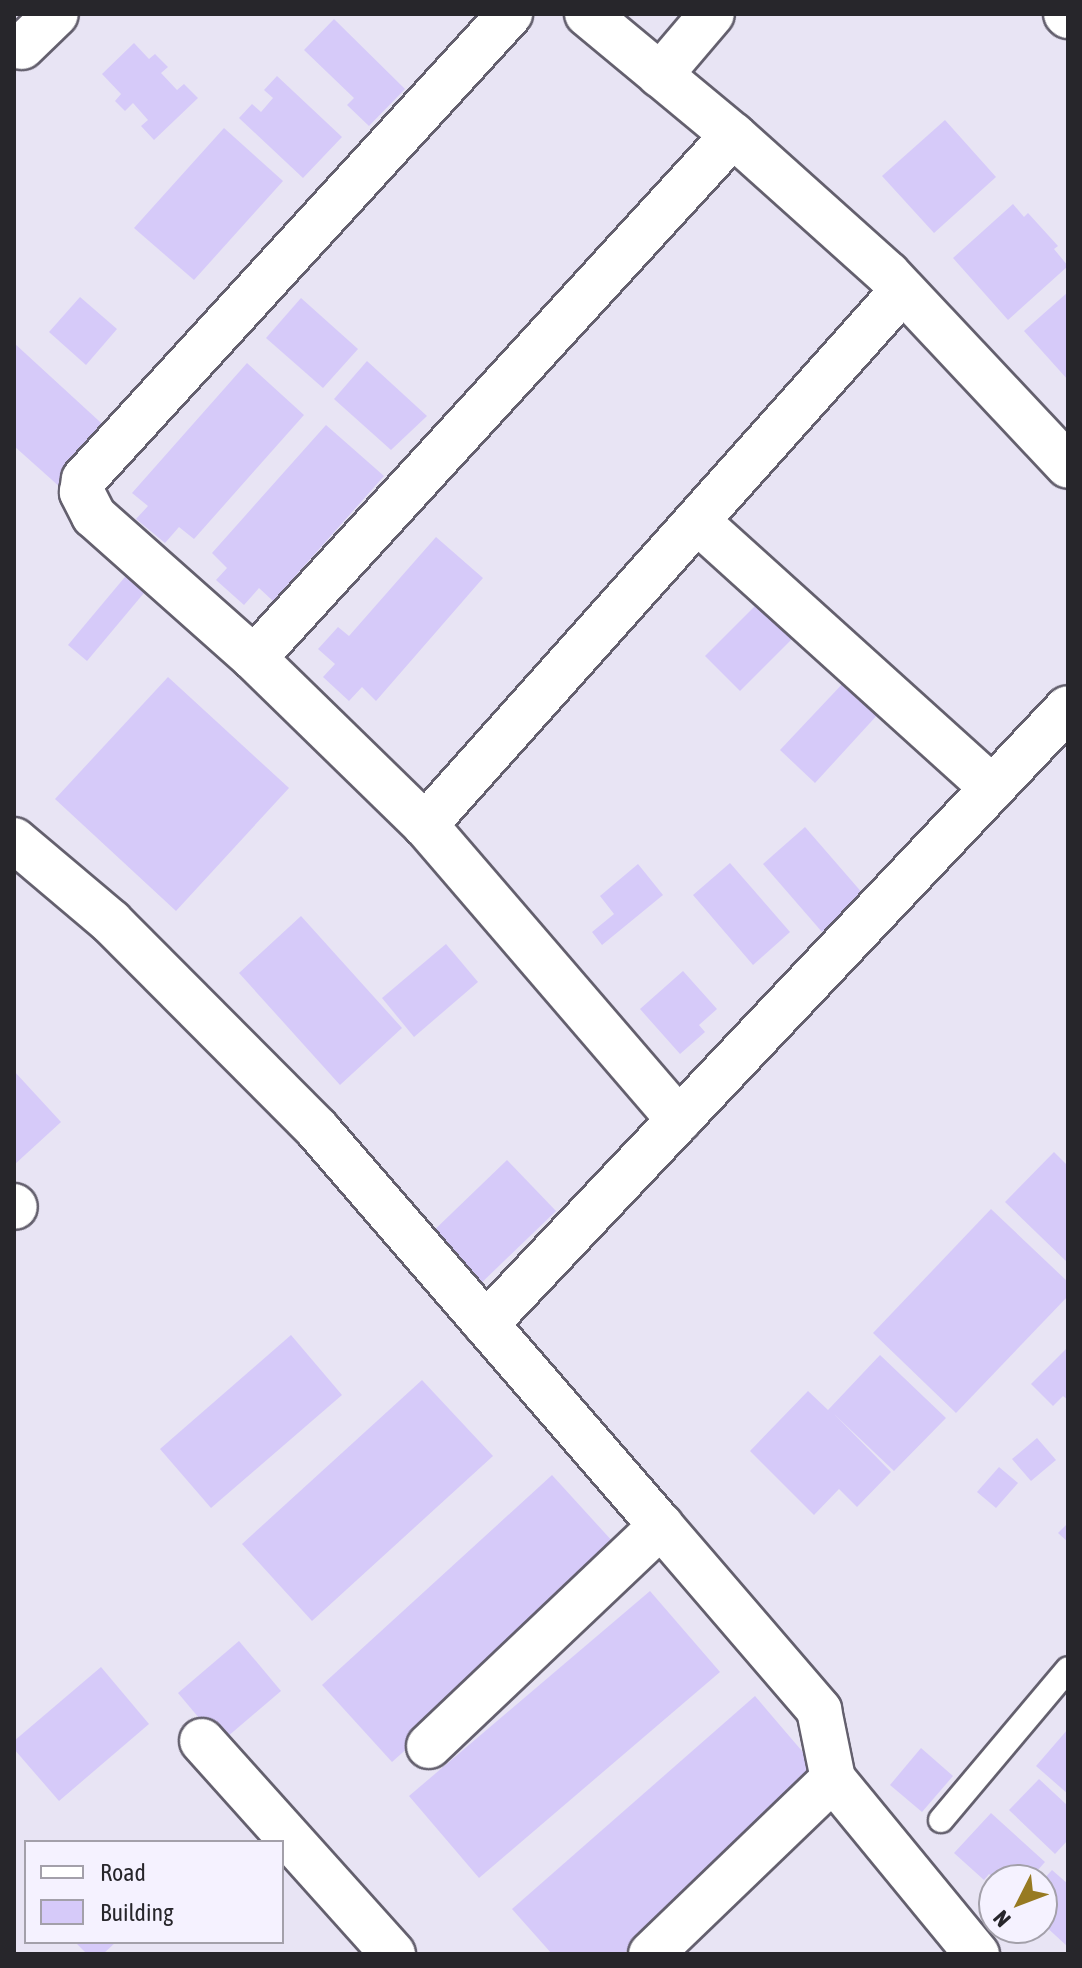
<!DOCTYPE html>
<style>
body{margin:0}
#map{position:relative;width:1082px;height:1968px;overflow:hidden;background:#e8e4f4;font-family:"Asap Condensed",sans-serif}
div>[style]{position:absolute}
.building>*{inset:0;background:#d6caf9}
.roads{filter:drop-shadow(2px 0 #64606e) drop-shadow(-2px 0 #64606e) drop-shadow(0 2px #64606e) drop-shadow(0 -2px #64606e)}
.service>*{height:24px;margin:-12px;padding:0 12px;transform-origin:12px;border-radius:12px;background:#fff}
.minor>*{height:44px;margin:-22px;padding:0 22px;transform-origin:22px;border-radius:22px;background:#fff}
span{translate:-50% -50%;white-space:nowrap;text-align:center;line-height:1.15;-webkit-text-stroke:7px #f5f2ff;paint-order:stroke}
.frame{position:absolute;inset:0;border:16px solid #27262b;pointer-events:none}
.legend{position:absolute;left:24px;top:1840px;width:260px;height:104px;box-sizing:border-box;background:#f5f2ff;border:2px solid #a3a0aa;margin:0;padding:10px 14px;list-style:none;font-size:24px;color:#27262b}
.legend li{display:flex;align-items:center;gap:16px;height:40px}
.legend b{width:40px;border:2px solid #a3a0aa}
.north{position:absolute;left:978px;top:1864px;width:80px;height:80px;box-sizing:border-box;background:#f5f2ff;border:2px solid #a3a0aa;border-radius:50%;rotate:228deg;font-size:22px;font-weight:700;line-height:32px;text-align:center;color:#27262b}
.north::after{content:'';display:block;margin:auto;width:28px;height:36px;background:#977a22;clip-path:polygon(50% 0,100% 100%,50% 72%,0 100%)}
</style>
<div id="map">
<div class="building">
<i style="clip-path:polygon(334px 19px,405px 89px,369px 126px,347px 105px,354px 98px,304px 50px)"></i>
<i style="clip-path:polygon(134px 43px,149px 59px,155px 54px,168px 67px,161px 73px,177px 90px,184px 84px,198px 98px,154px 140px,141px 126px,148px 120px,133px 103px,125px 111px,115px 101px,121px 94px,102px 74px)"></i>
<i style="clip-path:polygon(277px 76px,342px 137px,303px 178px,239px 118px,252px 104px,261px 112px,273px 98px,264px 90px)"></i>
<i style="clip-path:polygon(945px 120px,996px 177px,934px 233px,882px 176px)"></i>
<i style="clip-path:polygon(224px 128px,283px 181px,194px 280px,134px 228px)"></i>
<i style="clip-path:polygon(1013px 204px,1024px 217px,1028px 213px,1058px 246px,1054px 249px,1068px 266px,1008px 320px,953px 258px)"></i>
<i style="clip-path:polygon(1068px 292px,1068px 380px,1024px 331px)"></i>
<i style="clip-path:polygon(80px 297px,117px 329px,86px 365px,49px 332px)"></i>
<i style="clip-path:polygon(301px 298px,358px 349px,323px 388px,266px 338px)"></i>
<i style="clip-path:polygon(14px 343px,111px 432px,61px 488px,14px 446px)"></i>
<i style="clip-path:polygon(367px 361px,427px 416px,391px 450px,334px 399px)"></i>
<i style="clip-path:polygon(247px 363px,304px 415px,194px 539px,179px 527px,165px 543px,136px 519px,148px 506px,132px 493px)"></i>
<i style="clip-path:polygon(326px 425px,384px 476px,273px 601px,259px 588px,244px 605px,216px 580px,227px 568px,212px 553px)"></i>
<i style="clip-path:polygon(436px 537px,483px 578px,376px 701px,362px 687px,349px 701px,323px 677px,335px 664px,318px 649px,338px 627px,349px 636px)"></i>
<i style="clip-path:polygon(140px 559px,159px 575px,87px 661px,68px 645px)"></i>
<i style="clip-path:polygon(761px 600px,796px 635px,740px 691px,705px 656px)"></i>
<i style="clip-path:polygon(168px 677px,289px 788px,176px 911px,55px 799px)"></i>
<i style="clip-path:polygon(846px 680px,880px 712px,815px 783px,780px 750px)"></i>
<i style="clip-path:polygon(805px 827px,864px 895px,822px 932px,763px 864px)"></i>
<i style="clip-path:polygon(730px 863px,790px 932px,753px 965px,693px 895px)"></i>
<i style="clip-path:polygon(638px 864px,663px 895px,602px 945px,592px 932px,614px 914px,600px 896px)"></i>
<i style="clip-path:polygon(301px 916px,402px 1028px,340px 1085px,239px 973px)"></i>
<i style="clip-path:polygon(446px 944px,478px 982px,414px 1037px,382px 998px)"></i>
<i style="clip-path:polygon(683px 971px,717px 1009px,699px 1025px,705px 1032px,680px 1054px,640px 1009px)"></i>
<i style="clip-path:polygon(14px 1071px,61px 1122px,14px 1165px)"></i>
<i style="clip-path:polygon(1054px 1152px,1068px 1166px,1068px 1263px,1005px 1202px)"></i>
<i style="clip-path:polygon(507px 1160px,556px 1211px,474px 1290px,425px 1239px)"></i>
<i style="clip-path:polygon(991px 1209px,1068px 1282px,1068px 1296px,956px 1413px,873px 1333px)"></i>
<i style="clip-path:polygon(291px 1335px,342px 1395px,211px 1508px,160px 1449px)"></i>
<i style="clip-path:polygon(1068px 1347px,1068px 1400px,1063px 1396px,1053px 1406px,1031px 1384px)"></i>
<i style="clip-path:polygon(880px 1355px,946px 1418px,894px 1471px,834px 1414px,891px 1472px,857px 1507px,839px 1489px,814px 1515px,750px 1451px,808px 1391px,828px 1410px)"></i>
<i style="clip-path:polygon(422px 1380px,493px 1456px,312px 1621px,242px 1544px)"></i>
<i style="clip-path:polygon(1037px 1438px,1056px 1460px,1031px 1481px,1012px 1459px)"></i>
<i style="clip-path:polygon(999px 1467px,1018px 1483px,996px 1508px,977px 1492px)"></i>
<i style="clip-path:polygon(552px 1475px,624px 1554px,392px 1762px,322px 1685px)"></i>
<i style="clip-path:polygon(1068px 1523px,1068px 1542px,1058px 1533px)"></i>
<i style="clip-path:polygon(650px 1591px,720px 1672px,479px 1878px,409px 1796px)"></i>
<i style="clip-path:polygon(239px 1641px,281px 1691px,220px 1743px,178px 1693px)"></i>
<i style="clip-path:polygon(101px 1667px,149px 1724px,59px 1801px,14px 1749px,14px 1741px)"></i>
<i style="clip-path:polygon(755px 1696px,825px 1778px,623px 1954px,552px 1954px,512px 1909px)"></i>
<i style="clip-path:polygon(1068px 1729px,1068px 1794px,1036px 1766px)"></i>
<i style="clip-path:polygon(921px 1748px,953px 1776px,922px 1812px,890px 1785px)"></i>
<i style="clip-path:polygon(1039px 1779px,1068px 1806px,1068px 1840px,1055px 1854px,1009px 1810px)"></i>
<i style="clip-path:polygon(991px 1813px,1045px 1862px,1029px 1880px,996px 1880px,989px 1874px,984px 1880px,954px 1853px)"></i>
<i style="clip-path:polygon(1052px 1870px,1068px 1884px,1068px 1947px,1042px 1923px,1042px 1881px)"></i>
<i style="clip-path:polygon(75px 1942px,116px 1942px,103px 1954px,87px 1954px)"></i>
</div>
<div class="roads">
<div class="service">
<i style="left:941px;top:1820px;width:197px;rotate:-49.9deg"></i>
</div>
<div class="minor">
<i style="left:587px;top:14px;width:190px;rotate:39.7deg"></i>
<i style="left:733px;top:135px;width:208px;rotate:41.9deg"></i>
<i style="left:888px;top:274px;width:263px;rotate:46.8deg"></i>
<i style="left:1066px;top:14px;width:3px;rotate:45deg"></i>
<i style="left:22px;top:47px;width:47px;rotate:-44.1deg"></i>
<i style="left:660px;top:75px;width:80px;rotate:-49.6deg"></i>
<i style="left:697px;top:521px;width:398px;rotate:42.1deg"></i>
<i style="left:254px;top:658px;width:709px;rotate:-47.51deg"></i>
<i style="left:425px;top:825px;width:239px;rotate:-135.7deg"></i>
<i style="left:254px;top:658px;width:214px;rotate:-138.4deg"></i>
<i style="left:94px;top:516px;width:27px;rotate:-117deg"></i>
<i style="left:82px;top:492px;width:13px;rotate:-81deg"></i>
<i style="left:84px;top:479px;width:631px;rotate:-47.51deg"></i>
<i style="left:14px;top:840px;width:127px;rotate:40.2deg"></i>
<i style="left:111px;top:922px;width:292px;rotate:45.1deg"></i>
<i style="left:317px;top:1129px;width:525px;rotate:49.09deg"></i>
<i style="left:661px;top:1526px;width:243px;rotate:49.3deg"></i>
<i style="left:819px;top:1710px;width:70px;rotate:78.5deg"></i>
<i style="left:833px;top:1779px;width:227px;rotate:50.6deg"></i>
<i style="left:679px;top:1120px;width:389px;rotate:-130.7deg"></i>
<i style="left:425px;top:825px;width:717px;rotate:-48.22deg"></i>
<i style="left:14px;top:1206px;width:1px;rotate:45deg"></i>
<i style="left:486px;top:1324px;width:847px;rotate:-46.63deg"></i>
<i style="left:202px;top:1741px;width:286px;rotate:48.1deg"></i>
<i style="left:429px;top:1746px;width:320px;rotate:-43.5deg"></i>
<i style="left:651px;top:1954px;width:252px;rotate:-43.9deg"></i>
</div>
</div>
<div class="frame"></div>
<ul class="legend">
<li><b style="height:10px;background:#fff"></b>Road</li>
<li><b style="height:22px;background:#d6caf9"></b>Building</li>
</ul>
<div class="north">N</div>
</div>
